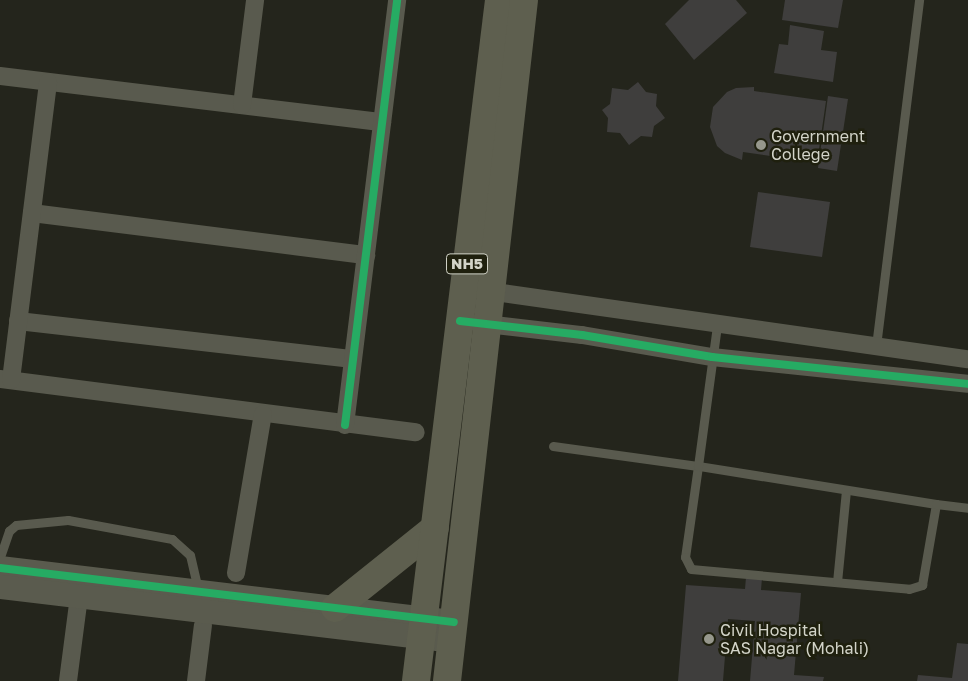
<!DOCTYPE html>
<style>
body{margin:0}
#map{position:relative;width:968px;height:681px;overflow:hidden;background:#24251c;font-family:"Golos Text",sans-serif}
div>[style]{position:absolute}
.building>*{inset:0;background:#3f3e3d}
.lane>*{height:9px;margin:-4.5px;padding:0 4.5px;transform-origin:4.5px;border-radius:4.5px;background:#595a4e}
.street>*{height:18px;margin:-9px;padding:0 9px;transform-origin:9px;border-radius:9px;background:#595a4e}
.secondary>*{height:24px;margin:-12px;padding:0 12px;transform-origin:12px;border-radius:12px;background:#5a5b4e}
.highway>*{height:28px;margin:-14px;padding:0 14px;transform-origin:14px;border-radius:14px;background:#5e5f4f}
.cycleway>*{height:8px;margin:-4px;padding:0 4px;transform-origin:4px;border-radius:4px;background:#26ab63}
.dots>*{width:14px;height:14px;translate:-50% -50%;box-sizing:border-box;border:2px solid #1f200e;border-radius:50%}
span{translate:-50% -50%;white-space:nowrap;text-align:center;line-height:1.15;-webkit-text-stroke:5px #1f200e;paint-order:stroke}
.shield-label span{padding:1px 4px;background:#1f200e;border:1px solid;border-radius:4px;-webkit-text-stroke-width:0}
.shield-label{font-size:15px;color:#d3d4c9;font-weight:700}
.poi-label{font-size:16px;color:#d3d4c9}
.left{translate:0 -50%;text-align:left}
</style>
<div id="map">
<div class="building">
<i style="clip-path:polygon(689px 0,736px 0,747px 13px,694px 60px,665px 24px)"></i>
<i style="clip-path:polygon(785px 0,843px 0,838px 28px,782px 20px)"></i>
<i style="clip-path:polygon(790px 25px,824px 31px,821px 50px,837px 52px,833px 82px,774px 73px,779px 44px,788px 45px)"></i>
<i style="clip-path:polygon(638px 82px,646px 92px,657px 94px,656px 106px,665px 118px,654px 126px,652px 137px,641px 136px,629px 145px,620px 133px,607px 132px,608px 118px,602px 110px,610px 104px,612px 88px,628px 90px)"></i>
<i style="clip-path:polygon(754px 87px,754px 91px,826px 101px,817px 163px,743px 152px,742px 160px,725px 153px,717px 146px,710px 127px,713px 107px,727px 92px,736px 88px)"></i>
<i style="clip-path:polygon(828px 96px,848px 99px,837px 171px,818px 168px)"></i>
<i style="clip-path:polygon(758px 192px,830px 202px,822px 257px,750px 247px)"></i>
<i style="clip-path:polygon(746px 577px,762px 578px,761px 590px,801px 593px,794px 675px,824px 677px,823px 681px,750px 681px,755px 621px,728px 619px,723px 681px,678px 681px,686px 585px,745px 589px)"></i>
<i style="clip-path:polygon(957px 643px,968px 644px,968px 681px,917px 681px,918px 675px,952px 678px)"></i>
</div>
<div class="lane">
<i style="left:876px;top:346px;width:349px;rotate:-82.9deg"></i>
<i style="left:553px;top:446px;width:146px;rotate:7.9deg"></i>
<i style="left:698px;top:466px;width:92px;rotate:98.1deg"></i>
<i style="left:685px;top:557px;width:13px;rotate:63deg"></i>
<i style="left:691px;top:569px;width:219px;rotate:5.2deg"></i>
<i style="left:909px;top:589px;width:14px;rotate:-17deg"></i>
<i style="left:922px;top:585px;width:82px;rotate:-80.2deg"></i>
<i style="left:936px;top:504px;width:241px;rotate:-170.9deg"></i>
<i style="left:698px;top:466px;width:141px;rotate:-82.3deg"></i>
<i style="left:936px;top:504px;width:32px;rotate:7deg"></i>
<i style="left:0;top:557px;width:28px;rotate:-71deg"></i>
<i style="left:9px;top:531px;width:9px;rotate:-41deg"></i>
<i style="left:16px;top:525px;width:52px;rotate:-5.5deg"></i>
<i style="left:68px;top:520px;width:106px;rotate:10.4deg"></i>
<i style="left:172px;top:539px;width:24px;rotate:42deg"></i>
<i style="left:190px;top:555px;width:35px;rotate:77deg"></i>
<i style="left:837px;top:582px;width:92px;rotate:-84.4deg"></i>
</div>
<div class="street">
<i style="left:0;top:76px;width:385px;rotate:6.9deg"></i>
<i style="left:242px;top:105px;width:106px;rotate:-82.9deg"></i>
<i style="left:32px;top:213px;width:337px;rotate:7.2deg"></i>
<i style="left:481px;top:290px;width:492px;rotate:8.1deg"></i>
<i style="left:18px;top:321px;width:337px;rotate:6.5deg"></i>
<i style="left:478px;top:323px;width:105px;rotate:6.6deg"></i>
<i style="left:582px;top:335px;width:132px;rotate:9.6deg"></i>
<i style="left:712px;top:357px;width:257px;rotate:6deg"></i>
<i style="left:0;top:379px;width:419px;rotate:7.3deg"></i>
<i style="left:11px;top:380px;width:300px;rotate:-82.9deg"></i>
<i style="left:345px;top:425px;width:428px;rotate:-83deg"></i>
<i style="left:236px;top:573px;width:161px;rotate:-80.4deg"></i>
<i style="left:68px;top:681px;width:86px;rotate:-82.6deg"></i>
<i style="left:196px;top:681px;width:56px;rotate:-82.9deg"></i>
</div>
<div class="secondary">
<i style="left:0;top:568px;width:457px;rotate:6.8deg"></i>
<i style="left:0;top:587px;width:455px;rotate:6.8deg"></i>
</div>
<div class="highway">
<i style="left:335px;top:608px;width:128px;rotate:-38.7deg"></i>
<i style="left:416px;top:681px;width:686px;rotate:-83.05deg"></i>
<i style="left:447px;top:681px;width:685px;rotate:-83.55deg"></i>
</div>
<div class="cycleway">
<i style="left:460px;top:321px;width:123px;rotate:6.5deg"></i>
<i style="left:582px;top:335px;width:132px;rotate:9.6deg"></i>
<i style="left:712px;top:357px;width:257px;rotate:6deg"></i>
<i style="left:345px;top:425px;width:428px;rotate:-83deg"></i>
<i style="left:0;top:568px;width:457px;rotate:6.8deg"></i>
</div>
<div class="dots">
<i style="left:761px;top:145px;background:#96978c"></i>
<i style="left:709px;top:639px;background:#96978c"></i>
</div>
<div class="shield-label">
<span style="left:467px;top:264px">NH5</span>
</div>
<div class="poi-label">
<span class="left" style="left:771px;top:145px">Government<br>College</span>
<span class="left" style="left:720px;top:639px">Civil Hospital<br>SAS Nagar (Mohali)</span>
</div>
</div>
